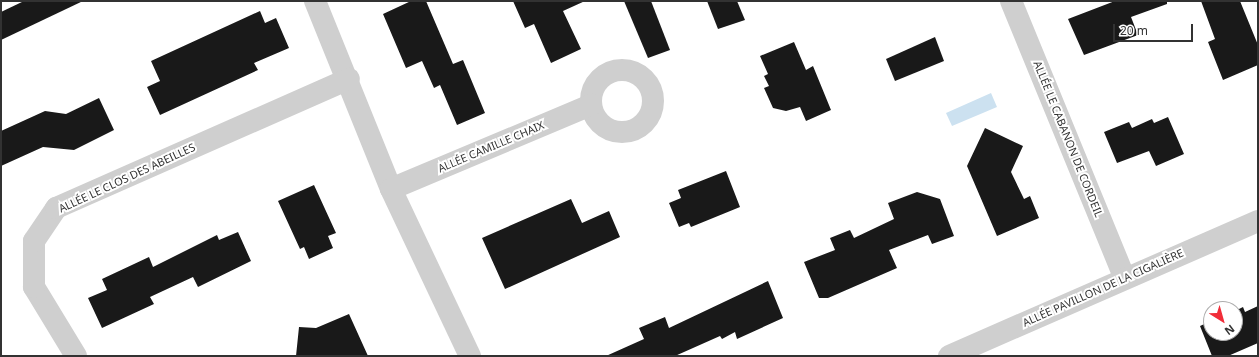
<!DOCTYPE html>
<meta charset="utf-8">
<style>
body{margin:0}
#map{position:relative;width:1259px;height:357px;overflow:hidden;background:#fff;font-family:"Noto Sans",sans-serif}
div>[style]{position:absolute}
.water>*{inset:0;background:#cce1f0}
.building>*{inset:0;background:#191919}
.minor>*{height:22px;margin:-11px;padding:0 11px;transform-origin:11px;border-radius:11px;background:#cfcfcf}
.minor>.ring{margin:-11px;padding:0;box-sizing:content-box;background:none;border:22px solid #cfcfcf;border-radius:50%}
span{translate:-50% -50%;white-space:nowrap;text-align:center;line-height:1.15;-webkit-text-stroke:4px #fff;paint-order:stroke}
.street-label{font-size:11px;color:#323232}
.frame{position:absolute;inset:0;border:2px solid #323232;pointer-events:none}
.north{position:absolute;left:1203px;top:301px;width:40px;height:40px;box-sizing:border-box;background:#fff;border:1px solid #adadad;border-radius:50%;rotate:143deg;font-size:11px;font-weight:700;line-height:16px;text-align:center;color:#323232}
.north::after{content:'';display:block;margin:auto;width:14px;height:18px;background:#f12d39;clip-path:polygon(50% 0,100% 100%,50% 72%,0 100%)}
.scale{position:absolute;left:1113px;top:24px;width:80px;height:18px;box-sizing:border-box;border:2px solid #323232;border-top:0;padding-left:5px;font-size:12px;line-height:14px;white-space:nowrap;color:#323232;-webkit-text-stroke:3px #fff;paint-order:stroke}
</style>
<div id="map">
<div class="water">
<i style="clip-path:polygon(991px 93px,997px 107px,952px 126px,946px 113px)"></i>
</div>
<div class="building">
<i style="clip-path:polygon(24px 1px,83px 1px,1px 40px,1px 12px)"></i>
<i style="clip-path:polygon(411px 1px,426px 1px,453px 64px,463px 60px,485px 113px,457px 125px,440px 85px,434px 88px,422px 61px,406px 68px,383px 14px)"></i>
<i style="clip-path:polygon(513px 1px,585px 1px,563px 11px,581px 49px,551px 63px,534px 24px,525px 28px)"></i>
<i style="clip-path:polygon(624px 1px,651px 1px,670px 50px,648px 58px)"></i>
<i style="clip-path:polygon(707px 1px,737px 1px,745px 20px,718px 29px)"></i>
<i style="clip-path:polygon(1115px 1px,1167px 1px,1167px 4px,1131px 17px,1138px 35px,1084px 55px,1068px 19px)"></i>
<i style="clip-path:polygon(1201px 1px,1240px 1px,1258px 45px,1258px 65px,1223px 80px,1208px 42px,1215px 39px)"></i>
<i style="clip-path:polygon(260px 11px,265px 23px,276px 18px,289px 48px,254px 63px,258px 70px,160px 115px,147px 87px,160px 81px,151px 61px)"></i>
<i style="clip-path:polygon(935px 37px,944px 61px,895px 81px,886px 59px)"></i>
<i style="clip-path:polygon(794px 42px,806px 70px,813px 66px,831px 110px,806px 121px,800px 107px,786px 111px,773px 108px,764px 88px,769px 86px,764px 76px,768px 74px,760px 56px)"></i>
<i style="clip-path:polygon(99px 98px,114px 130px,74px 150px,43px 147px,1px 166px,1px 131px,45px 111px,66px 114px)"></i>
<i style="clip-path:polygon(1168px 117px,1184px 154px,1156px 166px,1149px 151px,1117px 163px,1104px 132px,1129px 122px,1132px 128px,1152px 119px,1154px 123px)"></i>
<i style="clip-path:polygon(985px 128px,1023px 146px,1011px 172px,1024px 199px,1030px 196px,1039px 218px,997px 236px,967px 166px)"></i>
<i style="clip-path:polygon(726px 171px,740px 207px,691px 227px,689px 223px,679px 227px,669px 203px,681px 198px,678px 190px)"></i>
<i style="clip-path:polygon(314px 185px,336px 233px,328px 236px,333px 248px,309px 259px,304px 247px,300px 249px,278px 201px)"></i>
<i style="clip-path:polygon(917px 192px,940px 199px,954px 236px,932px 244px,928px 235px,889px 250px,897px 268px,828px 298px,819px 298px,804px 262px,835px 250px,830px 238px,850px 230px,854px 238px,894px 219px,888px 203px)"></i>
<i style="clip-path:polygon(571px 199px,582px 223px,609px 211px,620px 237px,505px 289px,482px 238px)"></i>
<i style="clip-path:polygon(238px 232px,251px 261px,198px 287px,193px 277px,150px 297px,154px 304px,102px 328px,88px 298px,107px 290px,102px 279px,149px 257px,153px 267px,217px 235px,219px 240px)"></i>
<i style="clip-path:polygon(768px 281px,783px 318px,737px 339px,735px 332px,722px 339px,720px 336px,675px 356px,606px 356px,644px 339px,639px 328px,665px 317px,669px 328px)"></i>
<i style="clip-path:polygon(1258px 306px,1258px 343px,1228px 356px,1212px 356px,1200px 326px,1211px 321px,1211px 333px,1235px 333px,1235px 311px,1243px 307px,1245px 312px)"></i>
<i style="clip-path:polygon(349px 314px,368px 356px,296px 356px,299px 327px,316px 328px)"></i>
</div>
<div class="minor">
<i style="left:315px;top:1px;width:203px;rotate:68deg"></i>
<i style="left:391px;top:189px;width:185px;rotate:64.7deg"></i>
<i style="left:1011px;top:1px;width:298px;rotate:67.7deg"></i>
<i class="ring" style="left:591px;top:70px;width:40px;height:40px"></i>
<i style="left:391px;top:189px;width:217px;rotate:-22.8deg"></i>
<i style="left:76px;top:356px;width:81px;rotate:-121.3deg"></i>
<i style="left:34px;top:287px;width:46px;rotate:-90deg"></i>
<i style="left:34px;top:241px;width:40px;rotate:-56deg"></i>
<i style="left:56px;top:208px;width:320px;rotate:-23.8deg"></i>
<i style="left:949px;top:356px;width:337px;rotate:-23.6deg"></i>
</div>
<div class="street-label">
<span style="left:1068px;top:139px;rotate:68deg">ALLÉE LE CABANON DE CORDEIL</span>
<span style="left:491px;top:147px;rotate:-23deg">ALLÉE CAMILLE CHAIX</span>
<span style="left:127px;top:178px;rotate:-25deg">ALLÉE LE CLOS DES ABEILLES</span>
<span style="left:1103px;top:288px;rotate:-24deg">ALLÉE PAVILLON DE LA CIGALIÈRE</span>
</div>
<div class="frame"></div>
<div class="north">N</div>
<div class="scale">20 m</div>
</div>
